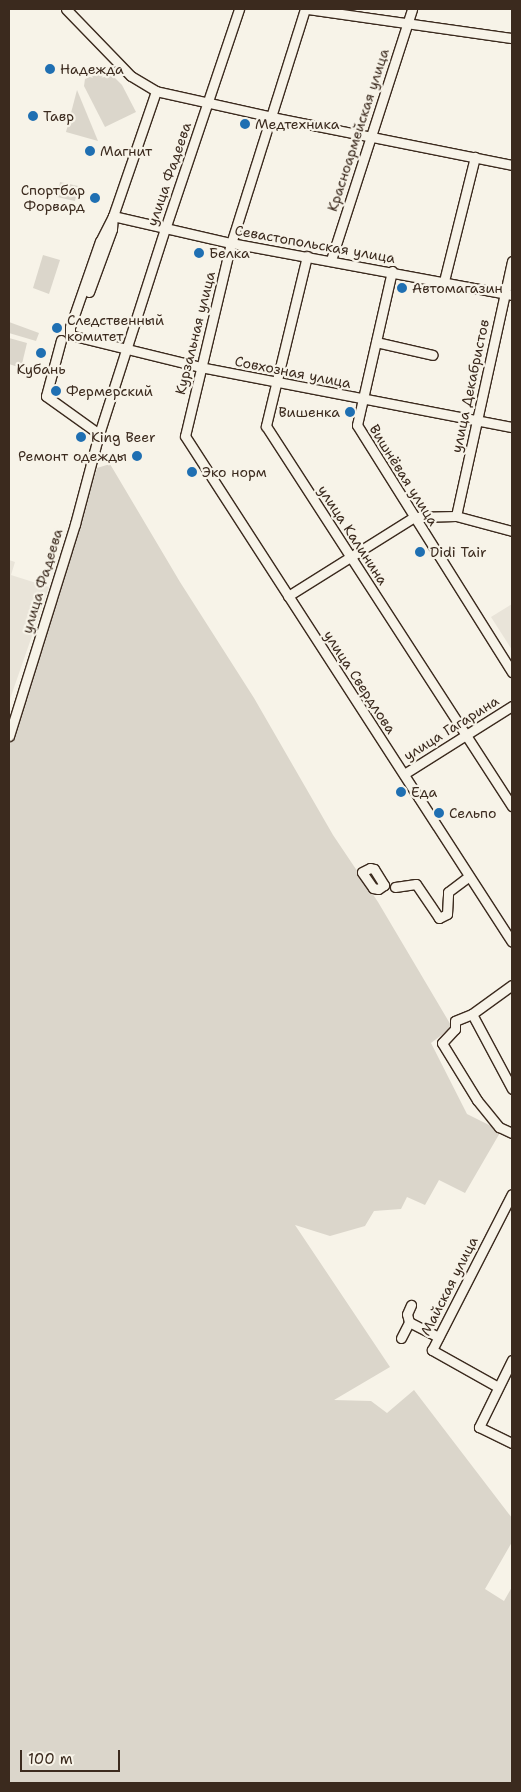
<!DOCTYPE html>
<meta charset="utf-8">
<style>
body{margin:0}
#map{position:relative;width:521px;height:1792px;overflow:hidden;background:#f7f3e8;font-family:"Shantell Sans",sans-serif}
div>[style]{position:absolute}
.built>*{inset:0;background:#e9e4d9}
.green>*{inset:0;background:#dbd6cb}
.roads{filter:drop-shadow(1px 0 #3b2a1e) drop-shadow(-1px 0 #3b2a1e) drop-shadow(0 1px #3b2a1e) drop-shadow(0 -1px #3b2a1e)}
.minor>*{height:9px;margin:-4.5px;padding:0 4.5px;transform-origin:4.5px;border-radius:4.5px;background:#f7f3e8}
.dots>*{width:14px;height:14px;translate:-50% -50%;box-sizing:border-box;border:2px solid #f7f3e8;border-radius:50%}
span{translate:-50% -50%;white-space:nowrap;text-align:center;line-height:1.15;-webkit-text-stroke:4.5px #f7f3e8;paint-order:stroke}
.poi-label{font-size:14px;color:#3b2a1e}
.left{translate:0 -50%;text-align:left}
.right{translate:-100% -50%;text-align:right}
.street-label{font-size:14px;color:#3b2a1e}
.frame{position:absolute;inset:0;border:10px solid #3b2a1e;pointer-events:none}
.scale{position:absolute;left:20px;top:1750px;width:100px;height:22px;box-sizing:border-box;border:2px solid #3b2a1e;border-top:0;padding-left:6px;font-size:15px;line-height:18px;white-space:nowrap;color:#3b2a1e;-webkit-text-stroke:4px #f7f3e8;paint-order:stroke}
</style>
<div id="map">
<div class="built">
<i style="clip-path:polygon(9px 560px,15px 562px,11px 575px,49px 587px,9px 702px)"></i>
<i style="clip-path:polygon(512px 604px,512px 650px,491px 617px)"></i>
</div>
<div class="green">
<i style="clip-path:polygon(106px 69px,122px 85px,136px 112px,105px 127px,84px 86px,85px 79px)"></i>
<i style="clip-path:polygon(77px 90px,98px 141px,66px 132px)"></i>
<i style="clip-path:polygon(60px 182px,78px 186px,75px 201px,57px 197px)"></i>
<i style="clip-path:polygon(43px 255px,60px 260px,49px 294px,33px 288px)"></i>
<i style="clip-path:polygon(9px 322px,39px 333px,36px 341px,9px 333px)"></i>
<i style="clip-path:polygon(9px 338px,27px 343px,21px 368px,9px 364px)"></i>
<i style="clip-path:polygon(110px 464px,180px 582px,254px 698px,333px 835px,378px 902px,452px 1027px,431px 1043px,467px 1114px,501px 1131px,465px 1193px,439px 1180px,425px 1205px,407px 1197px,401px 1209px,374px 1211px,365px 1226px,330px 1236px,295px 1225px,390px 1367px,334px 1400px,371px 1401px,387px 1413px,414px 1390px,512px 1518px,512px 1542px,485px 1589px,504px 1601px,512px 1587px,512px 1783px,9px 1783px,9px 747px,97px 468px)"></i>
</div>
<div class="roads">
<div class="minor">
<i style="left:66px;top:9px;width:93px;rotate:45.9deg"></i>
<i style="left:131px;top:76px;width:29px;rotate:31deg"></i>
<i style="left:156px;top:91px;width:119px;rotate:12.6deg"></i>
<i style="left:272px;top:117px;width:245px;rotate:11.3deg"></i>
<i style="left:305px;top:9px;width:245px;rotate:107.5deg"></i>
<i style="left:231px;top:243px;width:198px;rotate:103.4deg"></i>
<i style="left:185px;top:436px;width:602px;rotate:57.13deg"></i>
<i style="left:307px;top:9px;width:207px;rotate:8.1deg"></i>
<i style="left:113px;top:216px;width:28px;rotate:117deg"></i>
<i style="left:100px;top:241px;width:91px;rotate:109.2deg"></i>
<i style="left:70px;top:327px;width:8px;rotate:90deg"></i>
<i style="left:70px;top:335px;width:134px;rotate:13.8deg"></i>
<i style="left:200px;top:367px;width:318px;rotate:10.9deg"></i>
<i style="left:113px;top:216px;width:121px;rotate:12.9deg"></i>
<i style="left:231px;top:243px;width:286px;rotate:10.5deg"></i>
<i style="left:307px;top:256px;width:175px;rotate:103.6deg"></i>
<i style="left:266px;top:426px;width:453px;rotate:57.1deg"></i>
<i style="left:331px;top:260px;width:264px;rotate:-72.1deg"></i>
<i style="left:392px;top:271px;width:158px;rotate:102.8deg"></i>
<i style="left:357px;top:425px;width:292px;rotate:57.9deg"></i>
<i style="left:444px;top:281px;width:128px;rotate:-76deg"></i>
<i style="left:89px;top:292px;width:67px;rotate:-69.9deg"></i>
<i style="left:112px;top:229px;width:13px;rotate:-86deg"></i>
<i style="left:113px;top:216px;width:132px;rotate:-71deg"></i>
<i style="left:61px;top:340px;width:58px;rotate:105deg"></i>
<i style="left:46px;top:396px;width:65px;rotate:35.6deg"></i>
<i style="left:376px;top:342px;width:58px;rotate:12.8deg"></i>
<i style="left:456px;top:516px;width:261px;rotate:-77.6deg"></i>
<i style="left:288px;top:596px;width:149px;rotate:-32.1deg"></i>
<i style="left:414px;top:517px;width:42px;rotate:-1.4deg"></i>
<i style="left:456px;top:516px;width:58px;rotate:15deg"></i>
<i style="left:9px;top:736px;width:222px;rotate:-72.7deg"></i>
<i style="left:75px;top:524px;width:93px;rotate:-75.1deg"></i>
<i style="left:99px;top:434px;width:215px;rotate:-72.2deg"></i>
<i style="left:165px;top:229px;width:232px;rotate:-71.4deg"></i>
<i style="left:404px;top:774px;width:128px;rotate:-32.2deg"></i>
<i style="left:370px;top:868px;width:4px;rotate:14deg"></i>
<i style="left:374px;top:869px;width:19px;rotate:58deg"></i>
<i style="left:384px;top:885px;width:7px;rotate:146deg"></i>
<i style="left:378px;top:889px;width:5px;rotate:-169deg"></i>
<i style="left:373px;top:888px;width:19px;rotate:-125deg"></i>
<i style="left:362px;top:872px;width:9px;rotate:-27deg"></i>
<i style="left:395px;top:887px;width:21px;rotate:-8deg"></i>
<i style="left:416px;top:884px;width:41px;rotate:55.9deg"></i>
<i style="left:439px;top:918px;width:9px;rotate:-27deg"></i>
<i style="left:447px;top:914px;width:22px;rotate:-87deg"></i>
<i style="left:448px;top:892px;width:26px;rotate:-37deg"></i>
<i style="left:512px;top:985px;width:49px;rotate:144.1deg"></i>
<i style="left:472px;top:1014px;width:18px;rotate:158deg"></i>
<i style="left:455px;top:1021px;width:8px;rotate:90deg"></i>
<i style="left:455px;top:1029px;width:19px;rotate:133deg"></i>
<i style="left:442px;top:1043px;width:67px;rotate:58.4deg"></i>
<i style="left:477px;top:1100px;width:35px;rotate:51deg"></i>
<i style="left:499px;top:1127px;width:14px;rotate:25deg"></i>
<i style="left:472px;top:1014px;width:85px;rotate:61.9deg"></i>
<i style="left:409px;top:1322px;width:8px;rotate:-104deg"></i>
<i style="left:407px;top:1314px;width:10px;rotate:-66deg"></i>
<i style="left:401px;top:1338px;width:18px;rotate:-63deg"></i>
<i style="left:409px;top:1322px;width:33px;rotate:27deg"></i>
<i style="left:512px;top:1360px;width:75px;rotate:116.2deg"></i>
<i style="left:479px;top:1427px;width:37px;rotate:26deg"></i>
<i style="left:498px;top:1387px;width:76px;rotate:-150.7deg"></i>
<i style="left:432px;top:1350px;width:175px;rotate:-62.9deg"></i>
</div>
</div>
<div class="dots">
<i style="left:50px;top:69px;background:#1f6fb2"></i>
<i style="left:33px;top:116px;background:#1f6fb2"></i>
<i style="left:245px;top:124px;background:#1f6fb2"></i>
<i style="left:90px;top:151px;background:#1f6fb2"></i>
<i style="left:95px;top:198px;background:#1f6fb2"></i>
<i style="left:199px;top:253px;background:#1f6fb2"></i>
<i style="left:402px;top:288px;background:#1f6fb2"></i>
<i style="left:57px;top:328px;background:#1f6fb2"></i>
<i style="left:41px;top:353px;background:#1f6fb2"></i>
<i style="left:56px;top:391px;background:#1f6fb2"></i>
<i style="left:350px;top:412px;background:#1f6fb2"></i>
<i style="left:81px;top:437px;background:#1f6fb2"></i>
<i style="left:137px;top:456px;background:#1f6fb2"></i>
<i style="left:192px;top:472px;background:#1f6fb2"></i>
<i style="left:420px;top:552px;background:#1f6fb2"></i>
<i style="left:401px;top:792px;background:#1f6fb2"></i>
<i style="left:439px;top:813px;background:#1f6fb2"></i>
</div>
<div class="poi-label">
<span class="left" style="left:60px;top:69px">Надежда</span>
<span class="left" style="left:43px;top:116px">Тавр</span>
<span class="left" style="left:255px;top:124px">Медтехника</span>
<span class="left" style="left:100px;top:151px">Магнит</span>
<span class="right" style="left:85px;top:198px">Спортбар<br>Форвард</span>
<span class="left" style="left:209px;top:253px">Белка</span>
<span class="left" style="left:412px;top:288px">Автомагазин</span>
<span class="left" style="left:67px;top:328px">Следственный<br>комитет</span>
<span style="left:41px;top:369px">Кубань</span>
<span class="left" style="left:66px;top:391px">Фермерский</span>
<span class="right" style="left:340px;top:412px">Вишенка</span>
<span class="left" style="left:91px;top:437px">King Beer</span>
<span class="right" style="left:127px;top:456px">Ремонт одежды</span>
<span class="left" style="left:202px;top:472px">Эко норм</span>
<span class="left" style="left:430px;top:552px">Didi Tair</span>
<span class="left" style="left:411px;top:792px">Еда</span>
<span class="left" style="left:449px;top:813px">Сельпо</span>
</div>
<div class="street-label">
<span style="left:358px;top:130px;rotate:-72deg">Красноармейская улица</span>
<span style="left:169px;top:174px;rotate:-71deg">улица Фадеева</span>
<span style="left:315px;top:244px;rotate:10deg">Севастопольская улица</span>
<span style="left:195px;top:333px;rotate:-76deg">Курзальная улица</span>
<span style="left:293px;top:372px;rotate:11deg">Совхозная улица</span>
<span style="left:470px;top:386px;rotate:-78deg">улица Декабристов</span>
<span style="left:404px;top:475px;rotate:58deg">Вишнёвая улица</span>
<span style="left:353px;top:535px;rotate:57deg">улица Калинина</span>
<span style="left:42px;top:581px;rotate:-73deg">улица Фадеева</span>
<span style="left:360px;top:682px;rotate:57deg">улица Свердлова</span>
<span style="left:451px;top:728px;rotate:-32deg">улица Гагарина</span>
<span style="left:449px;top:1286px;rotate:-63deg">Майская улица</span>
</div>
<div class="frame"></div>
<div class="scale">100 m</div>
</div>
